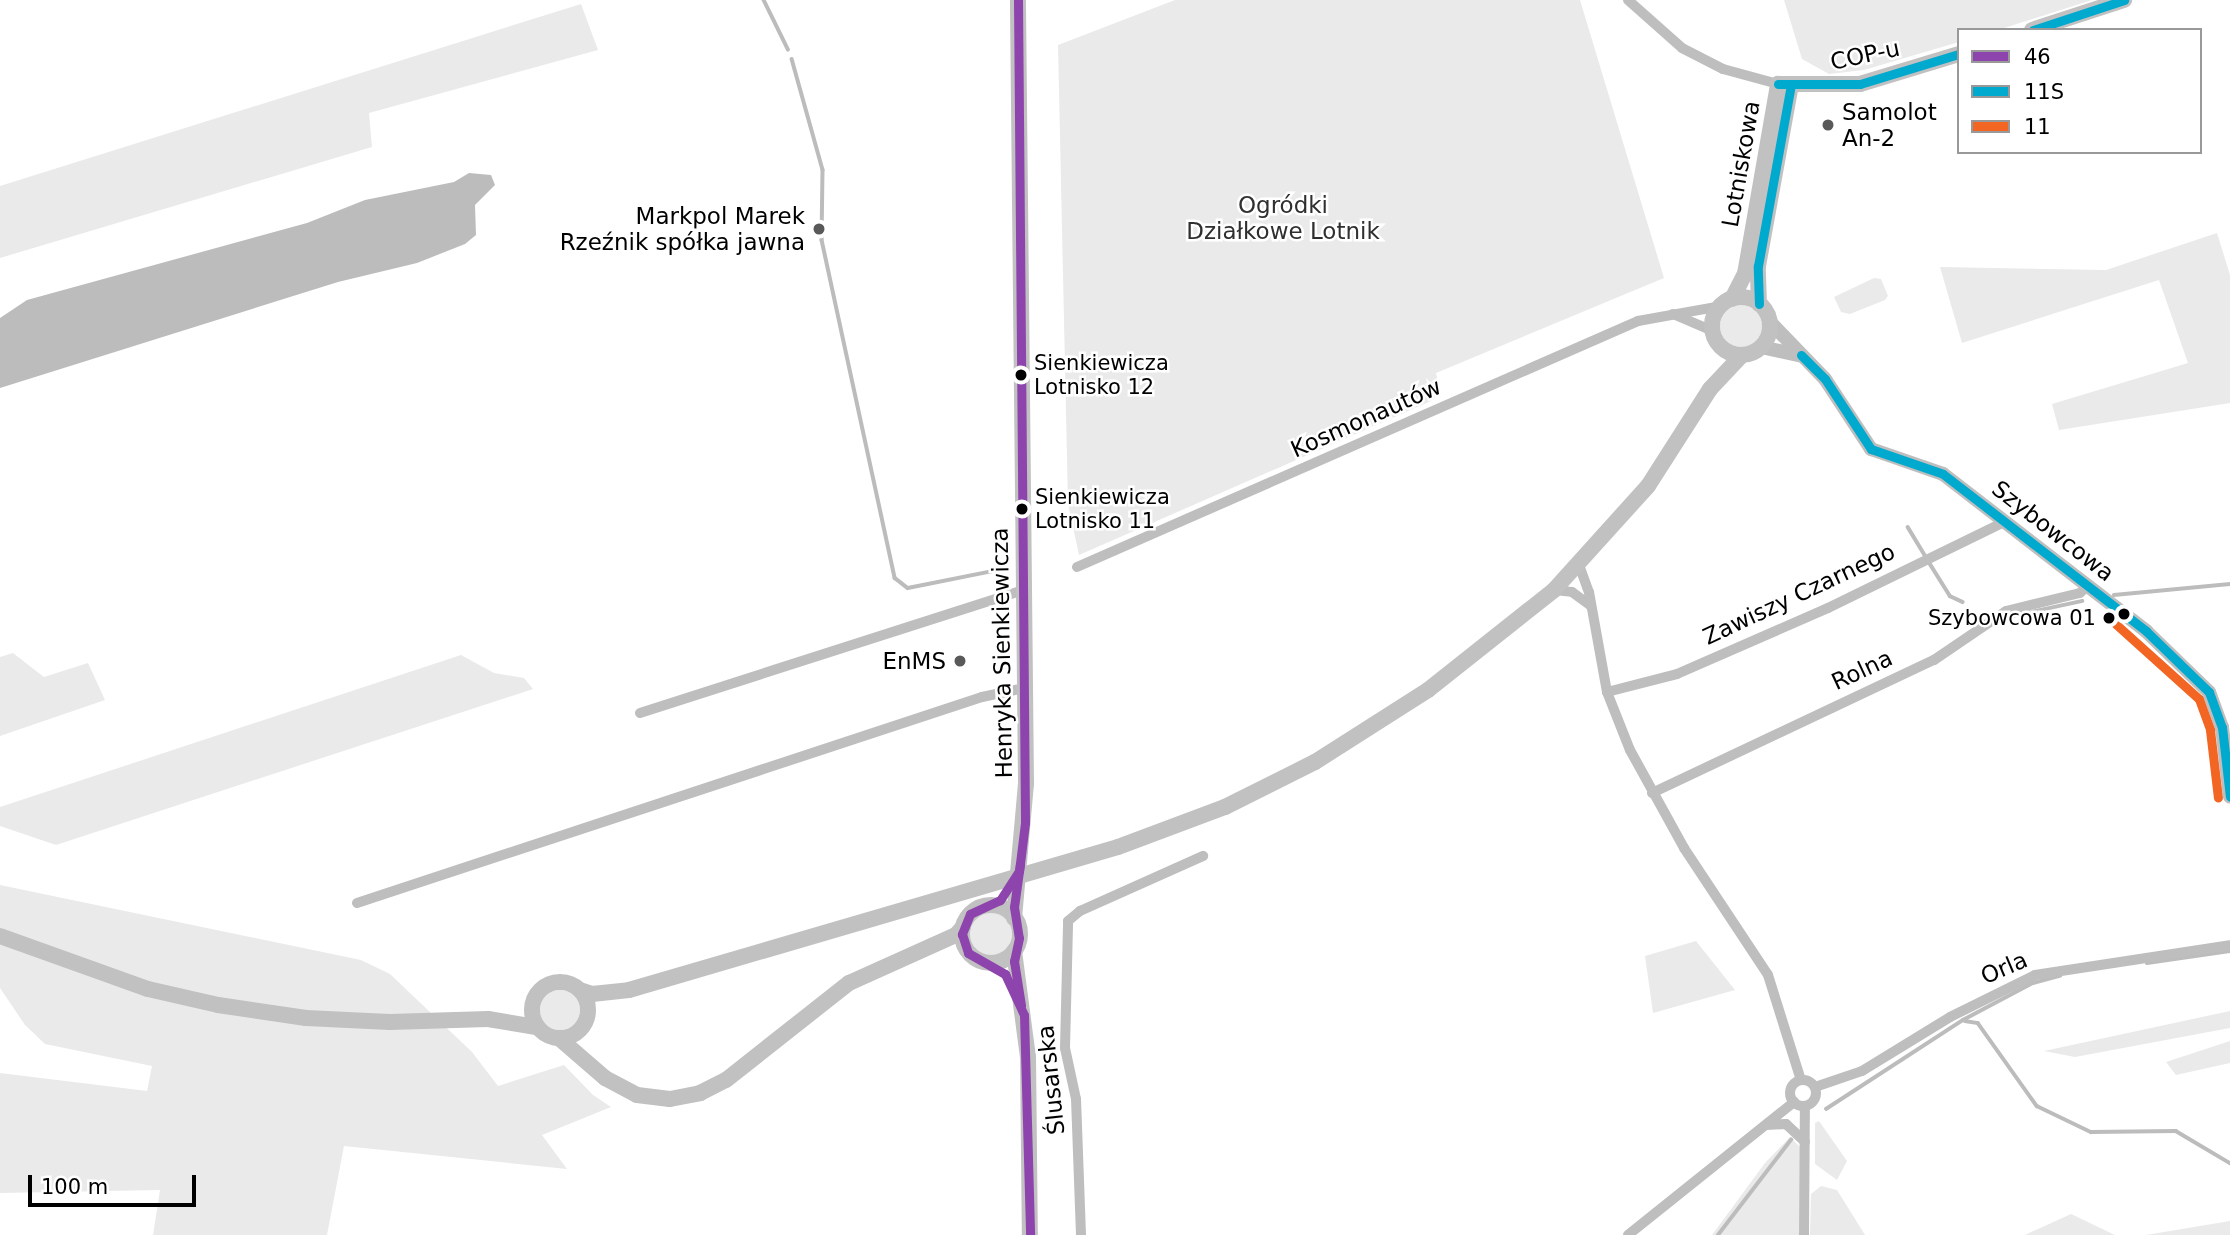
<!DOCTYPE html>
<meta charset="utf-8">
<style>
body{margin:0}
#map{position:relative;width:2230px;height:1235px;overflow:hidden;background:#fff;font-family:"DejaVu Sans",sans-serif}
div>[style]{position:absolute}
.green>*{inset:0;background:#eaeaea}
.round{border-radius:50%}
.water>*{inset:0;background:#bcbcbc}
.stream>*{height:3.5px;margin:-1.75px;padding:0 1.75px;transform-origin:1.75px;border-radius:1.75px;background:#bcbcbc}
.minor>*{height:10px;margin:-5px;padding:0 5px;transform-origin:5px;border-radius:5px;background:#bebebe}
.minor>.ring{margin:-5px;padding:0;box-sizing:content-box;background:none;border:10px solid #bebebe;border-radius:50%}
.tertiary>*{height:14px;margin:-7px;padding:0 7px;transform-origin:7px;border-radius:7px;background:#bebebe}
.secondary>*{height:16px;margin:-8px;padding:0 8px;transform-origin:8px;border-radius:8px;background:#c1c1c1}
.secondary>.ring{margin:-8px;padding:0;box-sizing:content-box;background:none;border:16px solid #c1c1c1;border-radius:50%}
.bus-1>*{height:9px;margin:-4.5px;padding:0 4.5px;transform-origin:4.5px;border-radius:4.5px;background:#8e44ad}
.bus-2>*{height:9px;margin:-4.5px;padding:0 4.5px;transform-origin:4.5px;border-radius:4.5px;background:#00a9ce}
.bus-3>*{height:9px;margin:-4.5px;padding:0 4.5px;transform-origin:4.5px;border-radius:4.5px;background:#f26522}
.dots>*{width:19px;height:19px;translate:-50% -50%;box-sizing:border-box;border:4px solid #fff;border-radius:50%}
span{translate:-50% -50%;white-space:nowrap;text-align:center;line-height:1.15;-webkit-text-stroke:5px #fff;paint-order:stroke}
.bus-label{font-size:21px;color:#000}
.left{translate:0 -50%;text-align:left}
.right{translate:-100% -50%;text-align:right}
.street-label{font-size:23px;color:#000}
.poi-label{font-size:23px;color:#000}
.park-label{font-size:23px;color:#2f2f2f}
.legend{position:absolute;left:1957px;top:28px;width:245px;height:126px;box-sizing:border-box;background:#fff;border:2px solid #999;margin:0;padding:9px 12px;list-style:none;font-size:21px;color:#000}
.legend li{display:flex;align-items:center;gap:14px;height:35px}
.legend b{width:35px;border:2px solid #999}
.scale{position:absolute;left:28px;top:1175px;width:168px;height:32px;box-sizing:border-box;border:4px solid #000;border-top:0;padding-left:9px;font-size:21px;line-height:24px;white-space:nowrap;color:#000;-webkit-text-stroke:5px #fff;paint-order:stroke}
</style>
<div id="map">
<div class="green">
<i style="clip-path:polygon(1175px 0,1580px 0,1664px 278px,1436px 373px,1440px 394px,1431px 401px,1079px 555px,1068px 504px,1058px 45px)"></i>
<i style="clip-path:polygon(1784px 0,2092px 0,1998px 30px,1959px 30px,1959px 42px,1864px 70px,1829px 74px,1802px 59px)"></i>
<i style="clip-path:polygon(581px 4px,598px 50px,369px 113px,372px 147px,0 258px,0 186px)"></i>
<i style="clip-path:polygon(2217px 233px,2230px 275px,2230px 403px,2059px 430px,2052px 404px,2188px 363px,2159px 280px,1962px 343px,1940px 267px,2106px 270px)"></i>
<i style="clip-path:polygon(1874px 278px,1881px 279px,1888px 296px,1885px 300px,1850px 314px,1841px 312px,1834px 297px)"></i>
<i class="round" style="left:1720px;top:305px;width:42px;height:42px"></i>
<i style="clip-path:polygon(13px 653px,44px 677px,88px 663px,105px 700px,0 736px,0 657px)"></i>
<i style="clip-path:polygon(461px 655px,494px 673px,524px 678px,533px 689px,56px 845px,0 826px,0 807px)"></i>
<i style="clip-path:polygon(0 885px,361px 960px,390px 974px,472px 1052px,498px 1086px,564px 1065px,593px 1095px,611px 1107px,542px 1135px,567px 1169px,344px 1146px,327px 1235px,153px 1235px,160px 1190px,0 1193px,0 1073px,147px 1091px,152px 1066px,45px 1044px,25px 1025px,0 988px)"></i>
<i class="round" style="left:970px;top:913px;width:42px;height:42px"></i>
<i style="clip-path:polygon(1696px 941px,1735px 990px,1653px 1013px,1645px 956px)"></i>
<i class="round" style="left:540px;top:990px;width:40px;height:40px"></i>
<i style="clip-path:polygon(2230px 1011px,2230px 1028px,2075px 1057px,2044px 1051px)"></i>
<i style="clip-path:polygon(2230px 1041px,2230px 1063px,2176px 1075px,2166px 1062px)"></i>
<i style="clip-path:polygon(1819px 1121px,1847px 1161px,1837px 1180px,1815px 1164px,1815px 1123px)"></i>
<i style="clip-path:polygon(1790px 1137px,1801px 1148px,1799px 1235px,1712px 1235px,1765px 1163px)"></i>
<i style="clip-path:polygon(1821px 1186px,1837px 1190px,1865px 1235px,1810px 1235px,1811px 1194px)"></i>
<i style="clip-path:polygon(2071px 1214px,2115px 1235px,2025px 1235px,2027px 1234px)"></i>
<i style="clip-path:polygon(2230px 1221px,2230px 1235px,2146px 1235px)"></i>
</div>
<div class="water">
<i style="clip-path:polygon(469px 173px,491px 175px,495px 185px,475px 205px,476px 235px,465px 244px,417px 263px,338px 282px,0 388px,0 318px,27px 300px,307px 223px,365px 200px,454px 182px)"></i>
</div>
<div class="stream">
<i style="left:764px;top:0;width:55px;rotate:63.9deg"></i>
<i style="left:792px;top:59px;width:115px;rotate:74.4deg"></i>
<i style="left:823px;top:170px;width:70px;rotate:90.8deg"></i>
<i style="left:822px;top:240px;width:346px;rotate:77.8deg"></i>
<i style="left:895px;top:578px;width:16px;rotate:38deg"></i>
<i style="left:908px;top:588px;width:97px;rotate:-11.3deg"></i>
<i style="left:1908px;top:527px;width:33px;rotate:59deg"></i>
<i style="left:1929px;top:562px;width:40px;rotate:58deg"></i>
<i style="left:1950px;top:596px;width:14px;rotate:25deg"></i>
<i style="left:2114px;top:595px;width:117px;rotate:-5.4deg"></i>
<i style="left:2003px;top:618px;width:81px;rotate:-12.1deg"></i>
<i style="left:2147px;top:963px;width:84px;rotate:-8.2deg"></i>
<i style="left:1965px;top:1021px;width:13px;rotate:9deg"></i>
<i style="left:1978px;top:1023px;width:102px;rotate:54.6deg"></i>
<i style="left:2037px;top:1106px;width:60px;rotate:25.7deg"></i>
<i style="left:2091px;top:1132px;width:85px;rotate:-0.7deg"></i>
<i style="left:2176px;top:1131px;width:63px;rotate:30.7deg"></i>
<i style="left:1826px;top:1109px;width:163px;rotate:-33deg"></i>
<i style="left:1963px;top:1020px;width:79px;rotate:-27.9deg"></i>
<i style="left:2033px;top:983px;width:28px;rotate:-15deg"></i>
<i style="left:1718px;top:1235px;width:120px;rotate:-52.5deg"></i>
</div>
<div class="minor">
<i style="left:1628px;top:0;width:72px;rotate:41.6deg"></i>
<i style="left:1682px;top:48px;width:46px;rotate:27.1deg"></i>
<i style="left:1723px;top:69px;width:57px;rotate:15.3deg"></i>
<i style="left:1673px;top:314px;width:43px;rotate:23deg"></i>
<i style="left:1579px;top:565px;width:29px;rotate:70deg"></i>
<i style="left:1589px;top:592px;width:102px;rotate:79.8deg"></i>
<i style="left:1607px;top:692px;width:62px;rotate:68.4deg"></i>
<i style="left:1630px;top:750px;width:112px;rotate:61.1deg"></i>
<i style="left:1684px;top:848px;width:152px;rotate:56.5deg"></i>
<i style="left:1768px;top:975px;width:110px;rotate:72.6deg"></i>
<i style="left:1077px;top:567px;width:613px;rotate:-23.68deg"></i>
<i style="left:1638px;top:321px;width:84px;rotate:-10.2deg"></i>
<i style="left:1554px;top:590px;width:18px;rotate:6deg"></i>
<i style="left:1572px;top:592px;width:22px;rotate:36deg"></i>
<i style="left:1607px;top:692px;width:72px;rotate:-14.4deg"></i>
<i style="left:1677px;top:674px;width:165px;rotate:-23.6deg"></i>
<i style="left:1828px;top:608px;width:196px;rotate:-26deg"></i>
<i style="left:640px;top:713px;width:403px;rotate:-17.8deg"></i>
<i style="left:1652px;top:793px;width:312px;rotate:-25.3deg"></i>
<i style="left:1934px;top:660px;width:87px;rotate:-34.2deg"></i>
<i style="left:2006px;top:611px;width:76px;rotate:-13.7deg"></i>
<i style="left:2080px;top:593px;width:10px;rotate:-45deg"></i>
<i style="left:357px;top:903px;width:658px;rotate:-18.24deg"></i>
<i style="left:982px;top:697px;width:44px;rotate:-11.8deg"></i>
<i class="ring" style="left:1790px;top:1080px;width:16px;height:16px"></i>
<i style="left:1815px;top:1087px;width:50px;rotate:-18.8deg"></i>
<i style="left:1862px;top:1071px;width:103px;rotate:-31.5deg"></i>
<i style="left:1950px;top:1017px;width:95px;rotate:-26.3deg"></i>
<i style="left:2035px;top:975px;width:197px;rotate:-8.7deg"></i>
<i style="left:1766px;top:1125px;width:20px;rotate:-3deg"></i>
<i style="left:1786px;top:1124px;width:26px;rotate:43deg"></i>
<i style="left:1081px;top:1235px;width:136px;rotate:-92.1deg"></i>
<i style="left:1076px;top:1099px;width:52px;rotate:-102.2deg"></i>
<i style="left:1065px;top:1048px;width:127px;rotate:-88.6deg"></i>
<i style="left:1068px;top:921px;width:16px;rotate:-40deg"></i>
<i style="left:1080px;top:911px;width:135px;rotate:-24.1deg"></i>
<i style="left:1628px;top:1235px;width:213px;rotate:-38.7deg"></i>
<i style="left:1804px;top:1235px;width:129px;rotate:-89.6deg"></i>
</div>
<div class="tertiary">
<i style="left:1770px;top:322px;width:79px;rotate:46deg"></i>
<i style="left:1825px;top:379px;width:84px;rotate:56.7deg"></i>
<i style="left:1871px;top:449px;width:76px;rotate:19.1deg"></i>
<i style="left:1943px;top:474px;width:257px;rotate:37.7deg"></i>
<i style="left:2146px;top:631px;width:88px;rotate:44.1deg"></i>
<i style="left:2209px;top:692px;width:37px;rotate:70deg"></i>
<i style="left:2222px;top:727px;width:70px;rotate:83.5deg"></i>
<i style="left:1761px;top:347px;width:40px;rotate:12deg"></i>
</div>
<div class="secondary">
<i style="left:2032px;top:30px;width:97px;rotate:-18.1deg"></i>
<i class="ring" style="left:1712px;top:297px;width:42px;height:42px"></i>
<i style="left:1732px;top:299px;width:28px;rotate:-63deg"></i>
<i style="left:1745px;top:274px;width:193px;rotate:-80.1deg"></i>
<i style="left:1778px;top:84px;width:82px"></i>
<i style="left:1860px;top:84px;width:103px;rotate:-16.9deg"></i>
<i style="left:1759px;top:304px;width:38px;rotate:-92deg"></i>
<i style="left:1758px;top:266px;width:184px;rotate:-79.7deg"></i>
<i class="ring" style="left:962px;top:905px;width:42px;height:42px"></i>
<i style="left:1014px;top:918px;width:136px;rotate:-84.9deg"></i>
<i style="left:1026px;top:783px;width:783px;rotate:-90.59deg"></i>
<i style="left:0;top:936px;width:157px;rotate:19.7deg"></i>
<i style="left:148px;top:989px;width:72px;rotate:12.9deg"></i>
<i style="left:218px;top:1005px;width:89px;rotate:8.4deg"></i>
<i style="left:306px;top:1018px;width:84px;rotate:2.7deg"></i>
<i style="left:390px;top:1022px;width:98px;rotate:-1.8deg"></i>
<i style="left:488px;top:1019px;width:49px;rotate:9.5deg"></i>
<i style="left:1014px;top:951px;width:107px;rotate:82.5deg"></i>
<i style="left:1028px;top:1057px;width:178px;rotate:89.4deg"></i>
<i class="ring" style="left:532px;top:982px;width:40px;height:40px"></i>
<i style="left:580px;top:990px;width:13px;rotate:18deg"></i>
<i style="left:592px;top:994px;width:37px;rotate:-6deg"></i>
<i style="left:629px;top:990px;width:509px;rotate:-16.3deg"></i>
<i style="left:1118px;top:847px;width:114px;rotate:-20.5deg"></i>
<i style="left:1225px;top:807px;width:101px;rotate:-26.6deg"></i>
<i style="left:1315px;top:762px;width:134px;rotate:-32.5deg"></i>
<i style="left:1428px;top:690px;width:161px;rotate:-38.4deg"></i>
<i style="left:1554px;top:590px;width:140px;rotate:-47.9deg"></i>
<i style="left:1648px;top:486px;width:115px;rotate:-57.4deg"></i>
<i style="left:1710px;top:389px;width:47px;rotate:-46.7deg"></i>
<i style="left:560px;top:1039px;width:60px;rotate:40.9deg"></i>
<i style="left:605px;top:1078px;width:36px;rotate:28deg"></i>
<i style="left:637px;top:1095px;width:33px;rotate:7deg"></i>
<i style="left:670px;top:1099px;width:31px;rotate:-11deg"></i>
<i style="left:700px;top:1093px;width:29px;rotate:-27deg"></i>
<i style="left:726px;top:1080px;width:157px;rotate:-38.3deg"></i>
<i style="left:849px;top:983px;width:117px;rotate:-24.2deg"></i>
<i style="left:956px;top:935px;width:11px;rotate:-49deg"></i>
</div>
<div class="bus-1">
<i style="left:1018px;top:0;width:823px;rotate:89.51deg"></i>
<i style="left:1025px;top:823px;width:48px;rotate:97.1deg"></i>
<i style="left:1019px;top:871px;width:35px;rotate:123deg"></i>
<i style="left:1000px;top:900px;width:33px;rotate:155deg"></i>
<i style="left:970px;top:914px;width:22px;rotate:112deg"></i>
<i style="left:962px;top:934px;width:20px;rotate:72deg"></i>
<i style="left:968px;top:953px;width:43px;rotate:29.6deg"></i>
<i style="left:1005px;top:974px;width:45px;rotate:65.1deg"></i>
<i style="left:1024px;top:1015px;width:220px;rotate:88.4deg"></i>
<i style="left:1020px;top:864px;width:43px;rotate:97.9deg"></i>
<i style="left:1014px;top:907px;width:31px;rotate:81deg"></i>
<i style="left:1019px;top:938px;width:24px;rotate:102deg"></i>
<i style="left:1014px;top:961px;width:45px;rotate:81deg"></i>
</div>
<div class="bus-2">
<i style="left:2033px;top:30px;width:96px;rotate:-18.2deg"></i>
<i style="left:1778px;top:84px;width:82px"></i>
<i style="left:1860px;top:84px;width:103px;rotate:-16.9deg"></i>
<i style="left:1759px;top:304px;width:38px;rotate:-92deg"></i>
<i style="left:1758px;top:266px;width:184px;rotate:-79.7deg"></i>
<i style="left:1801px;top:355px;width:34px;rotate:45deg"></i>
<i style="left:1825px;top:379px;width:84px;rotate:56.7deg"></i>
<i style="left:1871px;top:449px;width:76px;rotate:19.1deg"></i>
<i style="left:1943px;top:474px;width:257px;rotate:37.7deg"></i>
<i style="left:2146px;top:631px;width:88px;rotate:44.1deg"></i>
<i style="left:2209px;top:692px;width:37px;rotate:70deg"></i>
<i style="left:2222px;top:727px;width:70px;rotate:83.5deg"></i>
</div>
<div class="bus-3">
<i style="left:2109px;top:618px;width:121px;rotate:42deg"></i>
<i style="left:2199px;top:699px;width:33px;rotate:70deg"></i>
<i style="left:2210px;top:730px;width:68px;rotate:83.3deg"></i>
</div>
<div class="dots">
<i style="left:1828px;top:125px;background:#595959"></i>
<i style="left:819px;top:229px;background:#595959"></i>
<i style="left:1021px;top:375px;background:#000"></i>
<i style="left:1022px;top:509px;background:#000"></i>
<i style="left:2124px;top:614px;background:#000"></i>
<i style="left:2109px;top:618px;background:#000"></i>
<i style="left:960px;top:661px;background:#595959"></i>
</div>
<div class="bus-label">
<span class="left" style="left:1034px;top:375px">Sienkiewicza<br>Lotnisko 12</span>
<span class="left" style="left:1035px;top:509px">Sienkiewicza<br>Lotnisko 11</span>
<span class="right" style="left:2096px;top:618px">Szybowcowa 01</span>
</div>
<div class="street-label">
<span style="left:1865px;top:55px;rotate:-12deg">COP-u</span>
<span style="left:1741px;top:164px;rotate:-80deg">Lotniskowa</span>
<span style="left:1366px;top:418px;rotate:-24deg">Kosmonautów</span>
<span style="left:2053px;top:531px;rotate:38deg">Szybowcowa</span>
<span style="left:1799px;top:594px;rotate:-25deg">Zawiszy Czarnego</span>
<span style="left:1002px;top:653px;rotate:-91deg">Henryka Sienkiewicza</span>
<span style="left:1862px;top:670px;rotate:-25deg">Rolna</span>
<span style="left:2004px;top:968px;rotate:-23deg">Orla</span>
<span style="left:1051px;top:1080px;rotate:-96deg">Ślusarska</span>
</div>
<div class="poi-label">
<span class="left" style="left:1842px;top:125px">Samolot<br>An-2</span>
<span class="right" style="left:805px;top:229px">Markpol Marek<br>Rzeźnik spółka jawna</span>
<span class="right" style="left:946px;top:661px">EnMS</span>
</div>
<div class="park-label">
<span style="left:1283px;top:218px">Ogródki<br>Działkowe Lotnik</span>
</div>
<ul class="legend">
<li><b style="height:9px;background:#8e44ad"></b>46</li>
<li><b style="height:9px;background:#00a9ce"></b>11S</li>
<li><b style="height:9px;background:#f26522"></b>11</li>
</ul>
<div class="scale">100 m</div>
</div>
